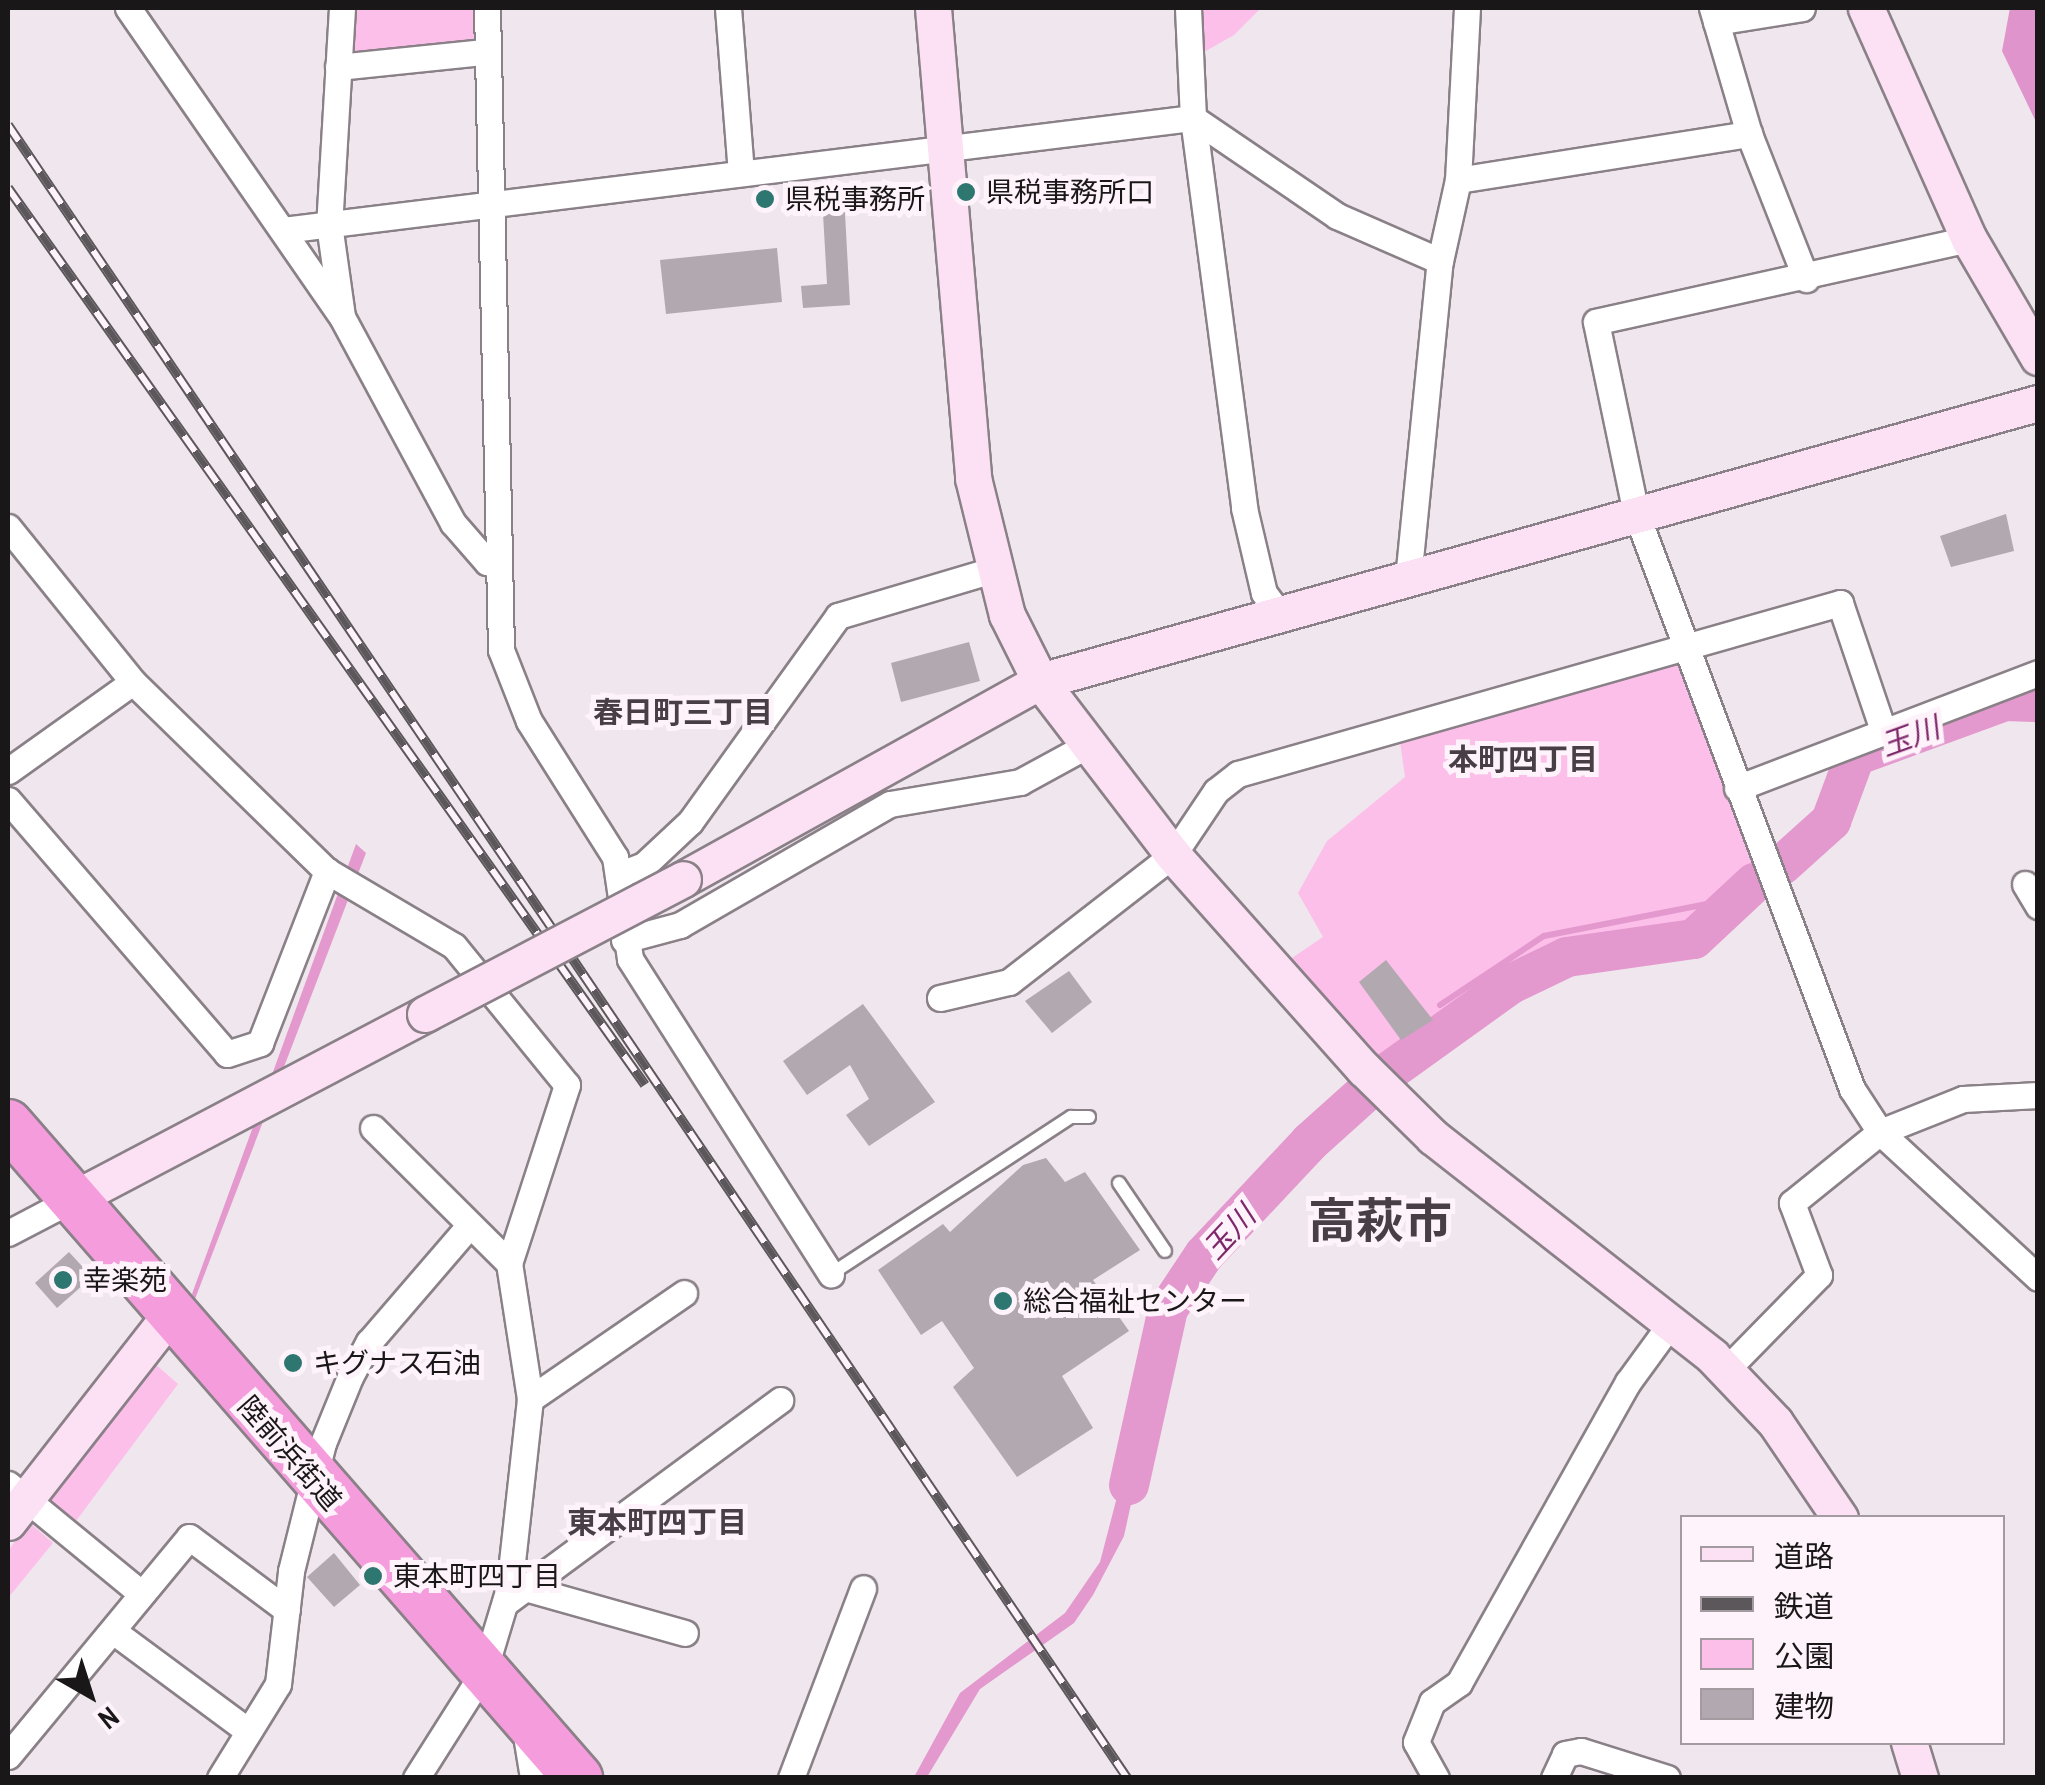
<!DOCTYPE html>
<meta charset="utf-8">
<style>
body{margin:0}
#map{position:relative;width:2045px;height:1785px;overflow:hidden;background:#f0e6ed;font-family:"Archivo Narrow","Noto Sans JP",sans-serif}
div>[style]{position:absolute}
.green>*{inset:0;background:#fcbfea}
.forest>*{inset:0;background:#df95cb}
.water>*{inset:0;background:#e398ce}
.stream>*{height:6px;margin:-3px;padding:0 3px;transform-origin:3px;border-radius:3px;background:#e398ce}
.river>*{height:40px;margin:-20px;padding:0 20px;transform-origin:20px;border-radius:20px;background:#e398ce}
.building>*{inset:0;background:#b2a8af}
.roads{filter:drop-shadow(2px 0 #8a8087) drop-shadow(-2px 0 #8a8087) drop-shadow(0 2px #8a8087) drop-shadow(0 -2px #8a8087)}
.lane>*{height:12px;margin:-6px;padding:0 6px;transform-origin:6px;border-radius:6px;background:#fff}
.street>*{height:25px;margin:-12.5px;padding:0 12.5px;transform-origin:12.5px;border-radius:12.5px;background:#fff}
.secondary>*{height:35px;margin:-17.5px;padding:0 17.5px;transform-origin:17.5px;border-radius:17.5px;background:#fce1f4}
.highway>*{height:48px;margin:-24px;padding:0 24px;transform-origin:24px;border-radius:24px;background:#f59cdc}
.rail>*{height:10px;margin-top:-5px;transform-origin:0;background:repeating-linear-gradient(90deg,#fef3fa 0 19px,#5c575b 0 38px);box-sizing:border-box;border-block:2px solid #5c575b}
.bridges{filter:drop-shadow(2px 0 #8a8087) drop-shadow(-2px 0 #8a8087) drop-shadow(0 2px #8a8087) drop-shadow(0 -2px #8a8087)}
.secondary-bridge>*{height:35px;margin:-17.5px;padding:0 17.5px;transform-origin:17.5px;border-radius:17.5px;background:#fce1f4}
.dots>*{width:28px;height:28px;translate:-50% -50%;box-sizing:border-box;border:5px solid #fef3fa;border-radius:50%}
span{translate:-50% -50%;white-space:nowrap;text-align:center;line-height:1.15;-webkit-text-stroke:10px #fef3fa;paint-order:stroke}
.poi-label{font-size:28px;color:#1a1719}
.left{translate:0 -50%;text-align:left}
.street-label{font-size:28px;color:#1a1719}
.neighbourhood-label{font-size:30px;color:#473f45;font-weight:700}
.water-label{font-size:30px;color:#7e286b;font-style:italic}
.town-label{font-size:48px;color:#473f45;font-weight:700}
.frame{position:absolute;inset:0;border:10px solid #1a1719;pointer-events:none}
.legend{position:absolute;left:1680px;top:1515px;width:325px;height:230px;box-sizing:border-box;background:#fef3fa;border:2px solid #a39ba0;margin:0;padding:12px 18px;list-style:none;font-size:30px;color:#1a1719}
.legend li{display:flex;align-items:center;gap:20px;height:50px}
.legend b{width:50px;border:2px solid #a39ba0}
.north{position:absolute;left:40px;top:1645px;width:100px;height:100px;-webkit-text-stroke:8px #fef3fa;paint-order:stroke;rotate:141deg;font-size:28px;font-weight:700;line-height:40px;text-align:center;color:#1a1719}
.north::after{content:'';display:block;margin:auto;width:35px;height:45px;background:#1a1719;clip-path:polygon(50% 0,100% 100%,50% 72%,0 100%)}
</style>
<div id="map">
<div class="green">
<i style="clip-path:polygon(342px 8px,487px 8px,484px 52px,338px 67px)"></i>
<i style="clip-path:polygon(1188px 8px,1261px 8px,1234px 35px,1190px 60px)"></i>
<i style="clip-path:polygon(1683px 654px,1761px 855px,1742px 898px,1708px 933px,1548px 966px,1387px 1073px,1289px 960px,1323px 937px,1298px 893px,1327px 841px,1405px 777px,1399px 734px)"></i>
<i style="clip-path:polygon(153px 1362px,178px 1384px,70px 1529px,43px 1506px)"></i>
<i style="clip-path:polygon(29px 1522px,53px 1543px,8px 1598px,8px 1551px)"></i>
</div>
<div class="forest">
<i style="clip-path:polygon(2010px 8px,2037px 8px,2037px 124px,2002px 51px)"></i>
</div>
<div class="water">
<i style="clip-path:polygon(356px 844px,366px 853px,195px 1299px,192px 1294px)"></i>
<i style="clip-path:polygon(1134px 1432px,1146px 1435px,1124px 1536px,1093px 1595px,1074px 1623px,980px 1689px,927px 1777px,914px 1777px,960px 1693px,1065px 1613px,1100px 1562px)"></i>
</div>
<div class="stream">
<i style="left:1440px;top:1005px;width:125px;rotate:-33.6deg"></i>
<i style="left:1544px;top:936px;width:166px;rotate:-11.1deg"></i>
</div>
<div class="river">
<i style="left:1782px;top:865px;width:66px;rotate:-41.9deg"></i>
<i style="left:1831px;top:821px;width:69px;rotate:-69.7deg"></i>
<i style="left:1855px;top:756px;width:160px;rotate:-20.1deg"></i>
<i style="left:2005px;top:701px;width:33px;rotate:2deg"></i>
<i style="left:1129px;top:1485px;width:180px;rotate:-77.5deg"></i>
<i style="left:1168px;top:1309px;width:65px;rotate:-56.3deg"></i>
<i style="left:1204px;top:1255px;width:155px;rotate:-46.8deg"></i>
<i style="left:1310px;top:1142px;width:103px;rotate:-41.9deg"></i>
<i style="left:1387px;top:1073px;width:153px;rotate:-35.7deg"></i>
<i style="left:1511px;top:984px;width:62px;rotate:-25.7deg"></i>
<i style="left:1567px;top:957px;width:128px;rotate:-8.1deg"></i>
<i style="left:1694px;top:939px;width:82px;rotate:-43deg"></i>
</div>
<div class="building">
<i style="clip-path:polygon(844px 195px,850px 305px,803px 308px,801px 286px,827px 284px,822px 196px)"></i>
<i style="clip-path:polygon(777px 248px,782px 302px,666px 314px,660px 260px)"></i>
<i style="clip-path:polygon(2006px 514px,2014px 551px,1951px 567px,1940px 536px)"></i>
<i style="clip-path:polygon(969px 642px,980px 681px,901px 702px,891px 663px)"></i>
<i style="clip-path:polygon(1386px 960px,1433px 1020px,1401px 1040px,1359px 982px)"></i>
<i style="clip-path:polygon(1069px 971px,1092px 1002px,1052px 1033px,1025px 1001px)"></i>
<i style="clip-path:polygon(863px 1004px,935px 1102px,869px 1146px,846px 1115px,869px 1099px,850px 1065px,807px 1095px,783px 1061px)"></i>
<i style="clip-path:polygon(1046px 1158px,1065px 1182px,1085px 1172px,1140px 1250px,1093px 1280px,1129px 1331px,1062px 1376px,1093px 1428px,1017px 1477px,953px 1387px,974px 1368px,942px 1321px,921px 1335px,878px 1270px,943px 1224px,950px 1232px,1023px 1165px)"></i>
<i style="clip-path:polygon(69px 1252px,92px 1277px,57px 1308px,35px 1283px)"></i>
<i style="clip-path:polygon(334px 1553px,360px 1585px,334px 1607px,307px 1577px)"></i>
</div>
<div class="roads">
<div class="lane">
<i style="left:1119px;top:1183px;width:82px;rotate:55.9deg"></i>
<i style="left:831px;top:1274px;width:287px;rotate:-33.2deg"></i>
<i style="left:1071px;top:1117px;width:18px"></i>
</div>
<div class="street">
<i style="left:128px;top:8px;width:371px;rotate:55.3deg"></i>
<i style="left:342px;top:8px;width:216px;rotate:93.4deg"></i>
<i style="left:329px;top:224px;width:94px;rotate:82deg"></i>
<i style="left:342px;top:317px;width:234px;rotate:61.7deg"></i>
<i style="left:453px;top:523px;width:52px;rotate:48.9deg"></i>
<i style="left:487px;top:562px;width:9px;rotate:-21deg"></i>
<i style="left:487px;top:8px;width:642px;rotate:88.75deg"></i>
<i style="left:501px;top:650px;width:76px;rotate:68.5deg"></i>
<i style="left:529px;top:721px;width:161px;rotate:57.7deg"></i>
<i style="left:615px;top:857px;width:103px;rotate:81.6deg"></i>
<i style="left:630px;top:959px;width:374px;rotate:57.5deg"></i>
<i style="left:728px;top:8px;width:165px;rotate:85.5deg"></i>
<i style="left:1188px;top:8px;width:110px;rotate:87.4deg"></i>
<i style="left:1193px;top:118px;width:174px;rotate:34.2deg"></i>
<i style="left:1337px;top:216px;width:112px;rotate:23.6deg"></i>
<i style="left:1712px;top:8px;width:131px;rotate:73.6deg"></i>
<i style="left:1749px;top:134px;width:156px;rotate:68.5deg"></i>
<i style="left:1716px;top:22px;width:87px;rotate:-9.2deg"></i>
<i style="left:338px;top:67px;width:147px;rotate:-5.9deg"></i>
<i style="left:1458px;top:180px;width:295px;rotate:-9deg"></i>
<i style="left:283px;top:230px;width:917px;rotate:-7.02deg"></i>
<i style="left:1193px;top:118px;width:393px;rotate:82.5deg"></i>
<i style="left:1244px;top:508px;width:87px;rotate:76.8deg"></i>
<i style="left:1264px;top:593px;width:30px;rotate:53deg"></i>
<i style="left:1969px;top:239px;width:382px;rotate:167.5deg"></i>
<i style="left:1596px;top:322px;width:195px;rotate:78.2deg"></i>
<i style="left:1636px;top:513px;width:615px;rotate:69.44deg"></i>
<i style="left:1852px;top:1089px;width:51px;rotate:56.9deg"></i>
<i style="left:1880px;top:1132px;width:215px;rotate:42.7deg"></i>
<i style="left:8px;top:527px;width:199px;rotate:51.1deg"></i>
<i style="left:133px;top:682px;width:271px;rotate:44.3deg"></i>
<i style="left:327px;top:871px;width:147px;rotate:30.6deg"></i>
<i style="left:454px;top:946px;width:179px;rotate:50.9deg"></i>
<i style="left:567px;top:1085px;width:187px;rotate:108deg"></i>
<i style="left:509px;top:1263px;width:138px;rotate:81.2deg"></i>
<i style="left:530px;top:1399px;width:190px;rotate:96.3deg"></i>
<i style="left:509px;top:1588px;width:87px;rotate:106.8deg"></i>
<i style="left:484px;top:1671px;width:127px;rotate:122.4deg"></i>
<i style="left:1408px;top:579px;width:320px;rotate:-84.3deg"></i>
<i style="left:1440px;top:261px;width:83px;rotate:-77.5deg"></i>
<i style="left:1458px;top:180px;width:172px;rotate:-87deg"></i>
<i style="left:8px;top:771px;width:153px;rotate:-35.5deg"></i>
<i style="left:1737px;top:788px;width:322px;rotate:-20.9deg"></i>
<i style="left:8px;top:800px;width:335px;rotate:49.2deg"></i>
<i style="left:227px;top:1054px;width:35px;rotate:-18deg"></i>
<i style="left:260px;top:1043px;width:185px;rotate:-68.7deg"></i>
<i style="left:618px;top:875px;width:28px;rotate:-21deg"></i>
<i style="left:644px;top:865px;width:63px;rotate:-43.1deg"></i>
<i style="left:690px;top:822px;width:254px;rotate:-54.3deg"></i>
<i style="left:838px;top:616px;width:161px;rotate:-16.6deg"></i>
<i style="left:2025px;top:884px;width:26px;rotate:59deg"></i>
<i style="left:624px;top:940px;width:58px;rotate:-15deg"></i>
<i style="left:680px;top:925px;width:242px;rotate:-30deg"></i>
<i style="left:890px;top:804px;width:132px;rotate:-9.6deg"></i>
<i style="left:1020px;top:782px;width:77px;rotate:-28.6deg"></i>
<i style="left:940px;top:998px;width:71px;rotate:-13.1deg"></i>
<i style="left:1009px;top:982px;width:207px;rotate:-37.8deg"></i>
<i style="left:1173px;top:855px;width:77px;rotate:-56.1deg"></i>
<i style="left:1216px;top:791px;width:28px;rotate:-38deg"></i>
<i style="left:1238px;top:774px;width:626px;rotate:-15.86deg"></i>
<i style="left:1840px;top:603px;width:134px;rotate:71.3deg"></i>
<i style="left:373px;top:1128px;width:192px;rotate:44.8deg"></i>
<i style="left:8px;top:1233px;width:73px;rotate:-27.6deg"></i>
<i style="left:1726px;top:1370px;width:133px;rotate:-45.6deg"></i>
<i style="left:1819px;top:1275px;width:77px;rotate:-110.6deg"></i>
<i style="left:1792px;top:1203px;width:113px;rotate:-38.9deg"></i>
<i style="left:1880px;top:1132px;width:89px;rotate:-21.7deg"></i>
<i style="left:1963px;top:1099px;width:75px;rotate:-3.1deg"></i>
<i style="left:530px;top:1399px;width:187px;rotate:-34.5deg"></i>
<i style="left:8px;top:1484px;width:173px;rotate:39.4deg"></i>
<i style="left:525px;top:1588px;width:166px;rotate:15.7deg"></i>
<i style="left:505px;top:1603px;width:342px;rotate:-36.4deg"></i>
<i style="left:113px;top:1631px;width:167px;rotate:36.5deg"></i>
<i style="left:525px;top:1729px;width:50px;rotate:80.7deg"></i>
<i style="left:8px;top:1756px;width:284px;rotate:-50.4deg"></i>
<i style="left:189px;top:1537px;width:122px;rotate:36.7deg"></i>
<i style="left:220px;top:1778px;width:110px;rotate:-58.3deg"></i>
<i style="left:278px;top:1684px;width:114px;rotate:-83.4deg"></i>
<i style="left:291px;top:1571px;width:132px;rotate:-76deg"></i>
<i style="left:323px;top:1443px;width:71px;rotate:-67.8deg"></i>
<i style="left:350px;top:1377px;width:40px;rotate:-62deg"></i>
<i style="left:369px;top:1342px;width:152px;rotate:-49.3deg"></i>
<i style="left:791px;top:1778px;width:203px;rotate:-69.2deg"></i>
<i style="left:1436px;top:1778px;width:41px;rotate:-119.1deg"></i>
<i style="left:1416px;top:1742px;width:43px;rotate:-68.2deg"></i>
<i style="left:1432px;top:1702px;width:33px;rotate:-35deg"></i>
<i style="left:1459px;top:1683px;width:345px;rotate:-60.7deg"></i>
<i style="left:1628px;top:1382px;width:73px;rotate:-53.9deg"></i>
<i style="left:1554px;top:1778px;width:26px;rotate:-65deg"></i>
<i style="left:1565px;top:1754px;width:16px;rotate:-11deg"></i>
<i style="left:1581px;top:1751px;width:90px;rotate:17.4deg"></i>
</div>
<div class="secondary">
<i style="left:933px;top:8px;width:472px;rotate:85.1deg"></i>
<i style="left:973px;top:478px;width:141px;rotate:76.1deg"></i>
<i style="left:1007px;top:615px;width:74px;rotate:63.4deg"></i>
<i style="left:1040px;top:681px;width:219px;rotate:52.6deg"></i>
<i style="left:1173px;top:855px;width:287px;rotate:48.3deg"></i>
<i style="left:1364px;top:1069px;width:97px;rotate:44.6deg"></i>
<i style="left:1433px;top:1137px;width:355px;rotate:38.1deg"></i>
<i style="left:1712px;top:1356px;width:91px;rotate:46.3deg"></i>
<i style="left:1775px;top:1422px;width:116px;rotate:55.9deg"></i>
<i style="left:1866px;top:8px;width:253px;rotate:66deg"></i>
<i style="left:1969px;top:239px;width:137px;rotate:59.7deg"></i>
<i style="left:683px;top:879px;width:408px;rotate:-29deg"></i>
<i style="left:1040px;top:681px;width:1036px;rotate:-15.57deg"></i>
<i style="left:73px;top:1199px;width:398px;rotate:-27.7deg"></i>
<i style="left:8px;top:1522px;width:263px;rotate:-52deg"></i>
<i style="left:1909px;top:1742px;width:38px;rotate:73deg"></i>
</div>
<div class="highway">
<i style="left:8px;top:1124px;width:868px;rotate:48.93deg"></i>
</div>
</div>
<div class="rail">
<i style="left:8px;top:125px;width:1996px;rotate:55.9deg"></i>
<i style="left:8px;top:188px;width:1100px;rotate:54.62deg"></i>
</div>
<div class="bridges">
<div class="secondary-bridge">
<i style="left:425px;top:1014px;width:291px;rotate:-27.6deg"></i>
</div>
</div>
<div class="dots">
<i style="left:966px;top:192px;background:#2e7670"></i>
<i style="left:765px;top:199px;background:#2e7670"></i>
<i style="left:63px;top:1280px;background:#2e7670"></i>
<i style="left:1003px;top:1301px;background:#2e7670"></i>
<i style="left:293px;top:1363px;background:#2e7670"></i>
<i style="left:373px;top:1576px;background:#2e7670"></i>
</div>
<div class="poi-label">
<span class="left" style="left:986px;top:192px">県税事務所口</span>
<span class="left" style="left:785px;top:199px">県税事務所</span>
<span class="left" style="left:83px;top:1280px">幸楽苑</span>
<span class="left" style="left:1023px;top:1301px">総合福祉センター</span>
<span class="left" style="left:313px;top:1363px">キグナス石油</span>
<span class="left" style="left:393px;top:1576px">東本町四丁目</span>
</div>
<div class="street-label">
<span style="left:290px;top:1453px;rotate:49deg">陸前浜街道</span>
</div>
<div class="neighbourhood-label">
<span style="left:683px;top:712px">春日町三丁目</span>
<span style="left:1523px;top:759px">本町四丁目</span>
<span style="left:657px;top:1522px">東本町四丁目</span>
</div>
<div class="water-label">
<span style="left:1910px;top:736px;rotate:-20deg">玉川</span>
<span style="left:1229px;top:1232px;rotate:-47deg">玉川</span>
</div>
<div class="town-label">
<span style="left:1380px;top:1221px">高萩市</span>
</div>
<div class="frame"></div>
<ul class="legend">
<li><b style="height:12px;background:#fce1f4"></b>道路</li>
<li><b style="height:12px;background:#5c575b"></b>鉄道</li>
<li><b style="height:28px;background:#fcbfea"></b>公園</li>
<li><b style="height:28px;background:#b2a8af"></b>建物</li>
</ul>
<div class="north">N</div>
</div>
